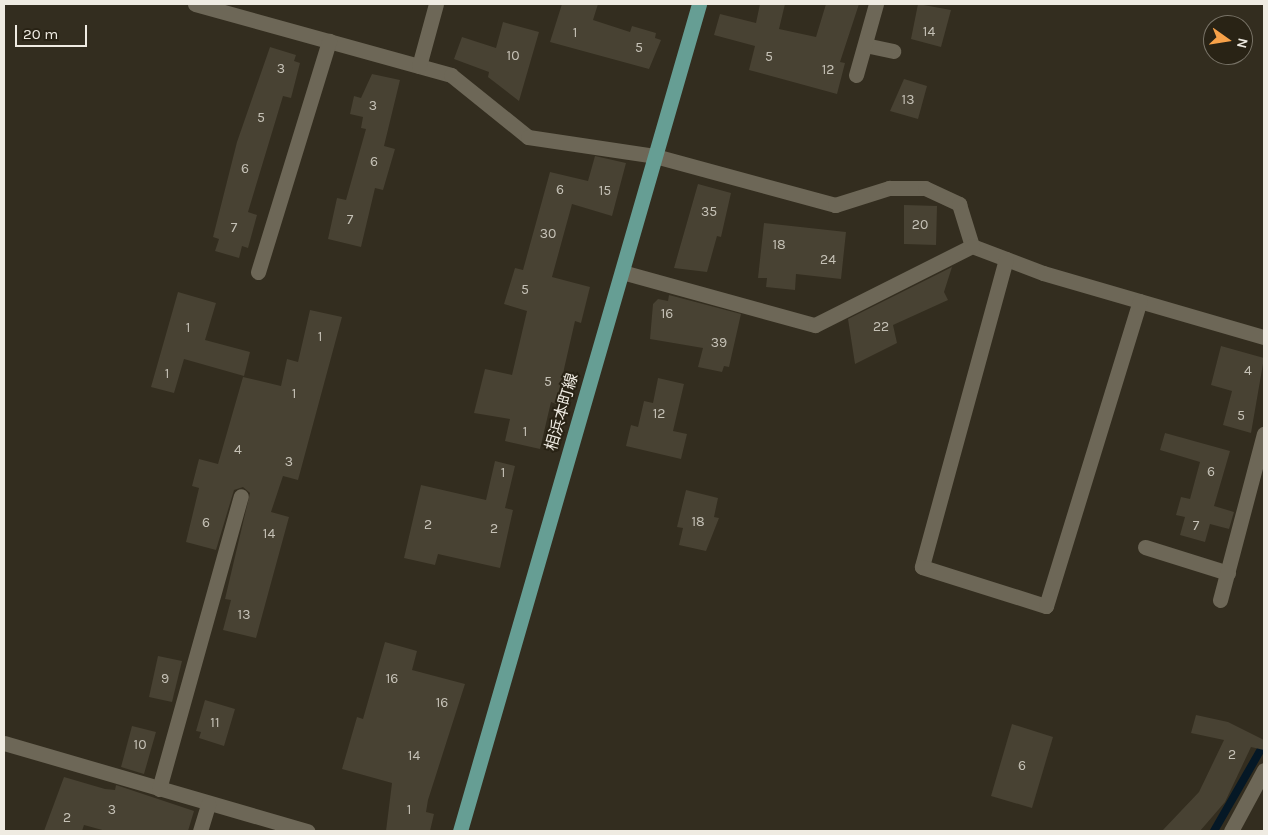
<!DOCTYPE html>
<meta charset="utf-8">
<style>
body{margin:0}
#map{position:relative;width:1268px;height:835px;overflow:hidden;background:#332d1f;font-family:Karla,"Noto Sans JP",sans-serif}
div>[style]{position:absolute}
.stream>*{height:8px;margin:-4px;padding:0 4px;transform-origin:4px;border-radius:4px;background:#051826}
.building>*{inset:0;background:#484233}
.minor>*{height:15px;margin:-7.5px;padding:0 7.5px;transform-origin:7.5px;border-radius:7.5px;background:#6d6757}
.major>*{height:15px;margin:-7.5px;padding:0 7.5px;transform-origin:7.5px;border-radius:7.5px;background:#669e94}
span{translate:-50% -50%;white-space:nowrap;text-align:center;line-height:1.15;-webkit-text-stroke:4px #292315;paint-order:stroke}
.number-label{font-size:14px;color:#c5c1b6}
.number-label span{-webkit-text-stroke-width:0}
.street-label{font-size:16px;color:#efebe2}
.frame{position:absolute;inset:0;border:5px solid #efebe2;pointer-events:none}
.north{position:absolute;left:1203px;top:15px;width:50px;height:50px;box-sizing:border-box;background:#292315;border:1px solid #787367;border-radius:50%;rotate:103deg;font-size:14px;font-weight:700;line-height:20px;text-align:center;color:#efebe2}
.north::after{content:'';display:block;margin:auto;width:18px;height:22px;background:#f7a149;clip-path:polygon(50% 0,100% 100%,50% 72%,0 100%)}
.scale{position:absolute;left:15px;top:25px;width:72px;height:22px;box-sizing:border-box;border:2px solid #efebe2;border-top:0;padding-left:6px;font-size:15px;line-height:18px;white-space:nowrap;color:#efebe2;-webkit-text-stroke:4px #292315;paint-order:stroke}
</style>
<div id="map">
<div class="stream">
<i style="left:1214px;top:831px;width:100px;rotate:-60.1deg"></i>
</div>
<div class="building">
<i style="clip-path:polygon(562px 4px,598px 4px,593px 20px,630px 32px,632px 26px,656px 33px,655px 38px,661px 40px,649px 69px,550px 42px)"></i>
<i style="clip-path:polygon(760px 4px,785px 4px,779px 29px,816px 37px,826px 4px,859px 4px,840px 62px,845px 63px,837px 94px,749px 70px,755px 46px,714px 35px,720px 14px,756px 23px)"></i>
<i style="clip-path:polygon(918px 4px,951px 10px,941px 47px,911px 39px)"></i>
<i style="clip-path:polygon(503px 22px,539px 32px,519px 101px,488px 77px,489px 72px,454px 59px,462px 37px,496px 48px)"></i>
<i style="clip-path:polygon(270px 47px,296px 55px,294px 61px,300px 63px,291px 98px,283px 96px,248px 212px,257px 215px,248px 248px,242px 246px,239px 258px,215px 251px,219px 239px,213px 237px,237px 142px)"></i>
<i style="clip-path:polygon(372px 74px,400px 80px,384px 146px,395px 149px,383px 190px,375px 188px,361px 247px,328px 239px,337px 198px,346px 200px,366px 129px,361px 128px,363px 117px,350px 114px,354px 96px,361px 98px)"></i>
<i style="clip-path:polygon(904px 79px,927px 86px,918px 119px,890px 111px)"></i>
<i style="clip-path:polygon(595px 156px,626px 163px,612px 216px,572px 204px,552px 277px,590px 287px,581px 323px,575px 321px,556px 404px,551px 402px,540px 449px,505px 441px,510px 419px,474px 413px,485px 369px,512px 375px,527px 311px,504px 304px,515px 268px,523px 270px,550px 172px,588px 181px)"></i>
<i style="clip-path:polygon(698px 184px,731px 193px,721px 237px,717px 236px,707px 272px,674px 268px)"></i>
<i style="clip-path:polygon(904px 205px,937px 206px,936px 245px,904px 244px)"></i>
<i style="clip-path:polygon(764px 223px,846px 232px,841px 279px,796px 274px,795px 290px,766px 287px,767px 278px,758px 278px)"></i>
<i style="clip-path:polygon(952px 267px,944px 292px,948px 300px,893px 325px,897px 343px,855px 364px,848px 319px)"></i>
<i style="clip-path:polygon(178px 292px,216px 303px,205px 340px,250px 352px,244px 376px,184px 359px,174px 393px,151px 387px)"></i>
<i style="clip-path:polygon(669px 295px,741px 314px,729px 367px,724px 366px,722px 372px,698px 367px,703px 348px,650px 339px,653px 304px,658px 299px,668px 301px)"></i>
<i style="clip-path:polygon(310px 310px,342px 317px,298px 480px,283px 476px,271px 512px,289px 517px,256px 638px,223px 630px,231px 600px,225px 599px,250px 493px,243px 487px,234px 490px,216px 550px,186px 542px,199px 488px,192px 486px,199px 459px,218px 464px,243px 377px,281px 386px,287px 359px,298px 362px)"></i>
<i style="clip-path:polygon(1221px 346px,1264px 358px,1251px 433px,1223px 425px,1232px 391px,1211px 385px)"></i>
<i style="clip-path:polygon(658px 378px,684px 384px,673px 431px,687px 434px,681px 459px,626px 446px,631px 425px,638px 427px,644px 401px,653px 403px)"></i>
<i style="clip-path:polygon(1165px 433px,1230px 451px,1214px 506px,1234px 512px,1229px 529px,1210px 524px,1205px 542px,1180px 535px,1185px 517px,1176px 515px,1181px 497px,1190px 499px,1200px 462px,1160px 450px)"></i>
<i style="clip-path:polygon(495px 461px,515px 466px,505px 508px,513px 510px,500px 568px,438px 554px,435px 565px,404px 558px,421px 485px,486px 500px)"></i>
<i style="clip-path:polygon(686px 490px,718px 498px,714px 517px,719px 518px,706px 551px,679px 545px,683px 528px,677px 527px)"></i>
<i style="clip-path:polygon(385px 642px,417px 651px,412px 670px,465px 684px,428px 800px,426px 812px,434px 814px,430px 831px,386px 831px,392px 783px,342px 769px,357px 717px,363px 719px)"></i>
<i style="clip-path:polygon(158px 656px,182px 661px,172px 702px,149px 697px)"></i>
<i style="clip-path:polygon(205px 700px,235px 709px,224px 746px,199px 738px,201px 732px,196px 731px)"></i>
<i style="clip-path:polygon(1196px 715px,1228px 722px,1264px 740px,1264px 750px,1251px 747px,1225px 802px,1200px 831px,1162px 831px,1199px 792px,1224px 740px,1191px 733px)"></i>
<i style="clip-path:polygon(1012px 724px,1053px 737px,1032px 808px,991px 796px)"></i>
<i style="clip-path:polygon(132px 726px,156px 732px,144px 774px,121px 767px)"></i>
<i style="clip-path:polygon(64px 777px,105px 789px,115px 790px,116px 785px,194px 811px,188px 831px,106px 831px,84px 825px,82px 831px,44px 831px)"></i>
</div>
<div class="minor">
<i style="left:195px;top:4px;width:266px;rotate:15.5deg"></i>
<i style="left:451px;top:75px;width:99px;rotate:38.8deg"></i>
<i style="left:528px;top:137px;width:128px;rotate:8.5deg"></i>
<i style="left:655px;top:156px;width:187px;rotate:15.2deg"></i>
<i style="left:835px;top:205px;width:57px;rotate:-17.5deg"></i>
<i style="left:889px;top:188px;width:36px"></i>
<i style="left:925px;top:188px;width:38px;rotate:25deg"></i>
<i style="left:959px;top:204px;width:44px;rotate:72.8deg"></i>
<i style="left:972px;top:246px;width:76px;rotate:20.8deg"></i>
<i style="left:1043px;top:273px;width:230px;rotate:16.2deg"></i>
<i style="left:865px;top:45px;width:29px;rotate:12deg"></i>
<i style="left:419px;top:66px;width:64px;rotate:-74.7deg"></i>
<i style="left:856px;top:75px;width:74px;rotate:-74.3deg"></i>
<i style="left:1006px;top:259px;width:319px;rotate:105.3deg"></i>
<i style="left:922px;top:567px;width:130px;rotate:17.5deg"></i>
<i style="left:1046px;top:606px;width:319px;rotate:-72.9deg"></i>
<i style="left:258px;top:272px;width:242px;rotate:-72.9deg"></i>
<i style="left:622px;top:272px;width:200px;rotate:15.4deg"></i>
<i style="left:815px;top:325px;width:176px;rotate:-26.7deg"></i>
<i style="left:1145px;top:547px;width:87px;rotate:17.4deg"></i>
<i style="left:1220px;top:600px;width:172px;rotate:-75.2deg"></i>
<i style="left:4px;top:743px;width:316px;rotate:16.2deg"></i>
<i style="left:159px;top:789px;width:304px;rotate:-74.4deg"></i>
<i style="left:200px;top:831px;width:28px;rotate:-73deg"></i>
<i style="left:1231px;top:831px;width:69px;rotate:-61.6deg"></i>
</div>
<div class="major">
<i style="left:460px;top:831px;width:861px;rotate:-73.88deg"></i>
</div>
<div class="number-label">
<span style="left:929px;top:32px">14</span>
<span style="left:575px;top:33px">1</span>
<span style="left:639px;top:48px">5</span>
<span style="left:513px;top:56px">10</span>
<span style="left:769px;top:57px">5</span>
<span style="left:281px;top:69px">3</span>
<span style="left:828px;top:70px">12</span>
<span style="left:908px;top:100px">13</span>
<span style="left:373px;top:106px">3</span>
<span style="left:261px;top:118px">5</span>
<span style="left:374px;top:162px">6</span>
<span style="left:245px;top:169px">6</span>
<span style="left:560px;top:190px">6</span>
<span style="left:605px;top:191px">15</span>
<span style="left:709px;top:212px">35</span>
<span style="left:350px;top:220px">7</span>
<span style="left:920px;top:225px">20</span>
<span style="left:234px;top:228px">7</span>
<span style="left:548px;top:234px">30</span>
<span style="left:779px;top:245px">18</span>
<span style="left:828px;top:260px">24</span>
<span style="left:525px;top:290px">5</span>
<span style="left:667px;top:314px">16</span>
<span style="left:881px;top:327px">22</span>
<span style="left:188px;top:328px">1</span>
<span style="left:320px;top:337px">1</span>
<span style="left:719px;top:343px">39</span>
<span style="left:1248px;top:371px">4</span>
<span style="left:167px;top:374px">1</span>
<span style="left:548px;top:382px">5</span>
<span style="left:294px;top:394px">1</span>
<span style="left:659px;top:414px">12</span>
<span style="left:1241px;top:416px">5</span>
<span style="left:525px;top:432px">1</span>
<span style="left:238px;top:450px">4</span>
<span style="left:289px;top:462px">3</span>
<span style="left:1211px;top:472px">6</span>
<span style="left:503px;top:473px">1</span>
<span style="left:698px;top:522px">18</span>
<span style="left:206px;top:523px">6</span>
<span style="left:428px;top:525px">2</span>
<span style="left:1196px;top:526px">7</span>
<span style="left:494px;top:529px">2</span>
<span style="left:269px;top:534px">14</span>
<span style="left:244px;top:615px">13</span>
<span style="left:165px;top:679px">9</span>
<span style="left:392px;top:679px">16</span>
<span style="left:442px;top:703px">16</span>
<span style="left:215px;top:723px">11</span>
<span style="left:140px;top:745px">10</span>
<span style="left:1232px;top:755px">2</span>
<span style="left:414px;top:756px">14</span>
<span style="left:1022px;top:766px">6</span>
<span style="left:112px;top:810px">3</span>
<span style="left:409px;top:810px">1</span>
<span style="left:67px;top:818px">2</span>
</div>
<div class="street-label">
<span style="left:562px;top:412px;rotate:-74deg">相浜本町線</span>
</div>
<div class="frame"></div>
<div class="north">N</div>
<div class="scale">20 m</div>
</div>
